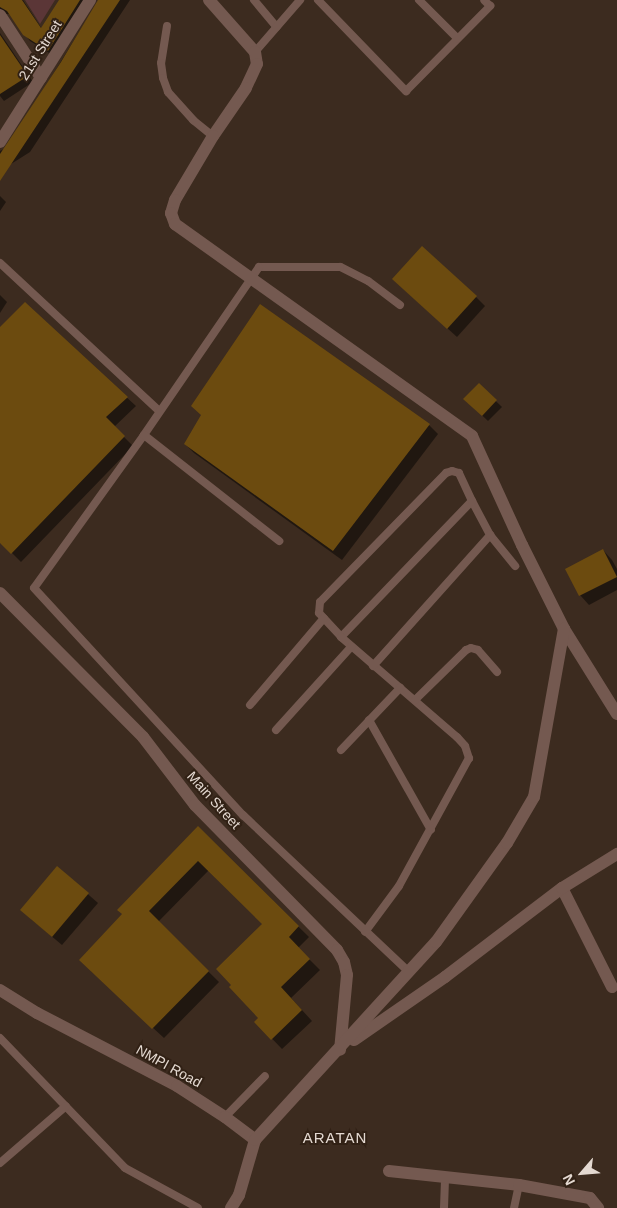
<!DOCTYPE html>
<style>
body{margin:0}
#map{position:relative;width:617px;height:1208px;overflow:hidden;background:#3c2b1f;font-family:Helvetica,sans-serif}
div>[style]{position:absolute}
.green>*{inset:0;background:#5b3637}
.shadow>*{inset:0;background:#0007}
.building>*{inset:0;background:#6c4b0f}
.lane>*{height:8px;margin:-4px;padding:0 4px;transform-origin:4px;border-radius:4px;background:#745950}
.street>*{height:12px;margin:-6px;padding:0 6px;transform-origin:6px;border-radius:6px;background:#745950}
span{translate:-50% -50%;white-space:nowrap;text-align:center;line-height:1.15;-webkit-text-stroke:4px #312115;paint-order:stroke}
.street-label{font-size:14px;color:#e4d9d1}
.neighbourhood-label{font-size:15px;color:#e4d9d1;letter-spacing:1px}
.north{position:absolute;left:557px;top:1148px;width:50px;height:50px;-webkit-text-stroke:4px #312115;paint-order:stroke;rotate:243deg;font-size:14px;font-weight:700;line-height:20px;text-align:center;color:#e4d9d1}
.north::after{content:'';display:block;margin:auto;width:18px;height:22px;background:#e4d9d1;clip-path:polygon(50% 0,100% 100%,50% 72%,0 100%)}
</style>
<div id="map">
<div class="green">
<i style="clip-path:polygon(25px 0,55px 0,40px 24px)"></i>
</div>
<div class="shadow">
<i style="clip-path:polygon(0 0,23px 0,42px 29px,61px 0,92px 0,54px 56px,30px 41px,9px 14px,2px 14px,0 17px)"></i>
<i style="clip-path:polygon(99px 0,130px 0,30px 152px,0 171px,0 151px,8px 147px)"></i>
<i style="clip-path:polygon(0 33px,33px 82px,4px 101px,0 96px)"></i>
<i style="clip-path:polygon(0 196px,6px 202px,0 211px)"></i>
<i style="clip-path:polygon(403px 288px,476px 297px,485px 306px,457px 337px)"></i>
<i style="clip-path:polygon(0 295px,7px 302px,0 313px)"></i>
<i style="clip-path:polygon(25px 304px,136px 406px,114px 427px,133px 446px,21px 562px,0 541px,0 329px)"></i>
<i style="clip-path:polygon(479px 385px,502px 407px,488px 421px,465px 399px)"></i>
<i style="clip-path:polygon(202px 416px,429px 425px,438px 434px,342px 560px,194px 453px,185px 444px)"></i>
<i style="clip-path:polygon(603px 550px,612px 560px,617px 569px,617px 590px,589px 605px,580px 595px)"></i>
<i style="clip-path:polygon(198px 828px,309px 937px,298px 948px,320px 970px,291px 998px,312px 1021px,282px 1049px,256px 1022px,260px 1018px,264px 924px,209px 870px,158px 922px,219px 982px,164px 1038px,91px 971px)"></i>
<i style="clip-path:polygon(58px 868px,98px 903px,62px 945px,31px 919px)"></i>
</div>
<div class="building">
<i style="clip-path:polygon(0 0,22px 0,41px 28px,59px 0,80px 0,48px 51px,23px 35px,7px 11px,0 7px)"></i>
<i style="clip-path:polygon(98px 0,120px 0,0 181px,0 154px,61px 62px)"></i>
<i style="clip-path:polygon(0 35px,28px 76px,0 94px)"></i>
<i style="clip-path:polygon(422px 246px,477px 296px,447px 329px,392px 279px)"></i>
<i style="clip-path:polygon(25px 302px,128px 397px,106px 417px,125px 436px,11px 554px,0 543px,0 327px)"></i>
<i style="clip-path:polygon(260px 304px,430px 424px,333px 551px,184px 444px,201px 415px,191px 406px)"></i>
<i style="clip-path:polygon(479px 383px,497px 400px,482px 416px,463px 399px)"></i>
<i style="clip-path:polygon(603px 549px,617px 577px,579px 596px,565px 569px)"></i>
<i style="clip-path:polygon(198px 826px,299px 926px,289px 937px,310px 959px,281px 987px,302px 1010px,271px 1040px,254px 1022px,258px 1018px,229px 987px,231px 985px,216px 969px,262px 924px,198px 861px,149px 911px,209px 971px,152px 1029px,79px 960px,122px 914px,117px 910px)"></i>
<i style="clip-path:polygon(57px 866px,89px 893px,52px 937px,20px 910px)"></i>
</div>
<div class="lane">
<i style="left:254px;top:0;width:35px;rotate:50deg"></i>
<i style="left:318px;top:0;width:127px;rotate:46deg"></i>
<i style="left:406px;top:91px;width:120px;rotate:-45.3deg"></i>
<i style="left:490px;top:6px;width:8px;rotate:-135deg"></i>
<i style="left:419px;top:0;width:54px;rotate:45deg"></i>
<i style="left:167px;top:26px;width:37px;rotate:99deg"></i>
<i style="left:161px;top:63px;width:15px;rotate:82deg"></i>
<i style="left:163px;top:78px;width:15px;rotate:70deg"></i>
<i style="left:168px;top:92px;width:38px;rotate:48deg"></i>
<i style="left:193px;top:120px;width:26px;rotate:39deg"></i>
<i style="left:255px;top:52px;width:69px;rotate:-49.1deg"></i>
<i style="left:0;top:263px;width:217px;rotate:42.9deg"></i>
<i style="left:400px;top:305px;width:40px;rotate:-143deg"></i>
<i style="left:368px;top:281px;width:31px;rotate:-153deg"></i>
<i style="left:340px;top:267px;width:81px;rotate:180deg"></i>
<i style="left:259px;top:267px;width:204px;rotate:124.4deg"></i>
<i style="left:144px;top:435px;width:188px;rotate:125.7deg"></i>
<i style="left:34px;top:588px;width:309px;rotate:47.4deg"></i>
<i style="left:243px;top:815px;width:227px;rotate:43.4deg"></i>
<i style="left:144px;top:435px;width:172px;rotate:38.1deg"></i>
<i style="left:472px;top:501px;width:38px;rotate:62deg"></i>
<i style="left:341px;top:637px;width:189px;rotate:-46.1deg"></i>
<i style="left:472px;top:501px;width:31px;rotate:-115deg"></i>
<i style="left:459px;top:473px;width:7px;rotate:-164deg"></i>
<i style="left:452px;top:471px;width:6px;rotate:162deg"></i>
<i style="left:446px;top:473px;width:180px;rotate:134.3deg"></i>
<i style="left:320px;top:602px;width:11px;rotate:95deg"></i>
<i style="left:319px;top:613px;width:33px;rotate:47deg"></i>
<i style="left:341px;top:637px;width:153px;rotate:40.8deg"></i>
<i style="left:457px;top:737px;width:12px;rotate:48deg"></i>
<i style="left:465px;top:746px;width:13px;rotate:72deg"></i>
<i style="left:469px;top:758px;width:146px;rotate:118.7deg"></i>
<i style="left:399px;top:886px;width:57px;rotate:126.5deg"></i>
<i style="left:373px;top:666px;width:176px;rotate:-48.2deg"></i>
<i style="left:490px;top:535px;width:40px;rotate:51deg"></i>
<i style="left:415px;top:700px;width:71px;rotate:-44.4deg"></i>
<i style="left:466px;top:650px;width:5px;rotate:-22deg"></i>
<i style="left:471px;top:648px;width:7px;rotate:16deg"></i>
<i style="left:478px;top:650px;width:29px;rotate:49deg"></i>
<i style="left:250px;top:705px;width:114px;rotate:-49.6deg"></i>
<i style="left:369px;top:720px;width:126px;rotate:60.6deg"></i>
<i style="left:276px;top:730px;width:112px;rotate:-47.9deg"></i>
<i style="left:341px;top:750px;width:86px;rotate:-46.4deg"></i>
<i style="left:0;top:1038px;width:180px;rotate:46.1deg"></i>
<i style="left:125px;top:1168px;width:83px;rotate:28.7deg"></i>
<i style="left:225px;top:1117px;width:57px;rotate:-45.7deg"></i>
<i style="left:0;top:1163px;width:87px;rotate:-40.8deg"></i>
<i style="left:444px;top:1208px;width:31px;rotate:-88deg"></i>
<i style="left:514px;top:1208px;width:24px;rotate:-78deg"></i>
</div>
<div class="street">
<i style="left:209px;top:0;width:69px;rotate:48.5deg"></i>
<i style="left:255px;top:52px;width:12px;rotate:81deg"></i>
<i style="left:257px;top:64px;width:26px;rotate:115deg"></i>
<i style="left:246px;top:88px;width:58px;rotate:124.5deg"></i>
<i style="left:213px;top:136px;width:74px;rotate:120.7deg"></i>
<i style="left:175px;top:200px;width:14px;rotate:107deg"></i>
<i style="left:171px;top:213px;width:12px;rotate:70deg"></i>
<i style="left:175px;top:224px;width:365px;rotate:35.5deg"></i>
<i style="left:472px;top:436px;width:120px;rotate:65.4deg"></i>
<i style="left:522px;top:545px;width:94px;rotate:63.4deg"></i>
<i style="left:564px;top:629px;width:100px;rotate:58.1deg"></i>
<i style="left:0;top:15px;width:75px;rotate:56.9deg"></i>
<i style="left:0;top:142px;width:168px;rotate:-57.6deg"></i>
<i style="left:0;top:593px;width:203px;rotate:45.2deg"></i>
<i style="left:143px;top:737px;width:86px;rotate:52.6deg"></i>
<i style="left:195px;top:805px;width:203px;rotate:45.6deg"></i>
<i style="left:337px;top:950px;width:14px;rotate:60deg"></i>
<i style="left:344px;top:962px;width:13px;rotate:77deg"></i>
<i style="left:347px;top:975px;width:75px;rotate:95.3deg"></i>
<i style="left:562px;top:888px;width:111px;rotate:63.2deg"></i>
<i style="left:0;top:990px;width:44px;rotate:31.9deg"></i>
<i style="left:37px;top:1013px;width:158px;rotate:27.5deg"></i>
<i style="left:177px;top:1086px;width:57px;rotate:32.9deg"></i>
<i style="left:225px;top:1117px;width:38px;rotate:37deg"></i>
<i style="left:354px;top:1040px;width:111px;rotate:-34.7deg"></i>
<i style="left:445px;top:977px;width:147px;rotate:-37.3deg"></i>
<i style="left:562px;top:888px;width:65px;rotate:-31.7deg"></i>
<i style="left:389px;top:1171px;width:131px;rotate:6.1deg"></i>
<i style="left:519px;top:1185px;width:72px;rotate:10.4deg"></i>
<i style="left:590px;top:1198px;width:13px;rotate:51deg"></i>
<i style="left:231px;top:1208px;width:15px;rotate:-58deg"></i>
<i style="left:239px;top:1195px;width:57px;rotate:-73.8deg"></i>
<i style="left:255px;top:1140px;width:268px;rotate:-47.6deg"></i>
<i style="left:436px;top:942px;width:122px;rotate:-54.4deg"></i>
<i style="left:507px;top:843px;width:53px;rotate:-59.6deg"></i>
<i style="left:534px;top:797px;width:171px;rotate:-79.9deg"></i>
</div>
<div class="street-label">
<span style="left:40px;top:50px;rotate:-58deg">21st Street</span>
<span style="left:214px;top:800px;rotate:48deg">Main Street</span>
<span style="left:169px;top:1066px;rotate:29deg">NMPI Road</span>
</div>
<div class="neighbourhood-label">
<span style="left:335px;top:1138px">ARATAN</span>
</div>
<div class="north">N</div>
</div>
